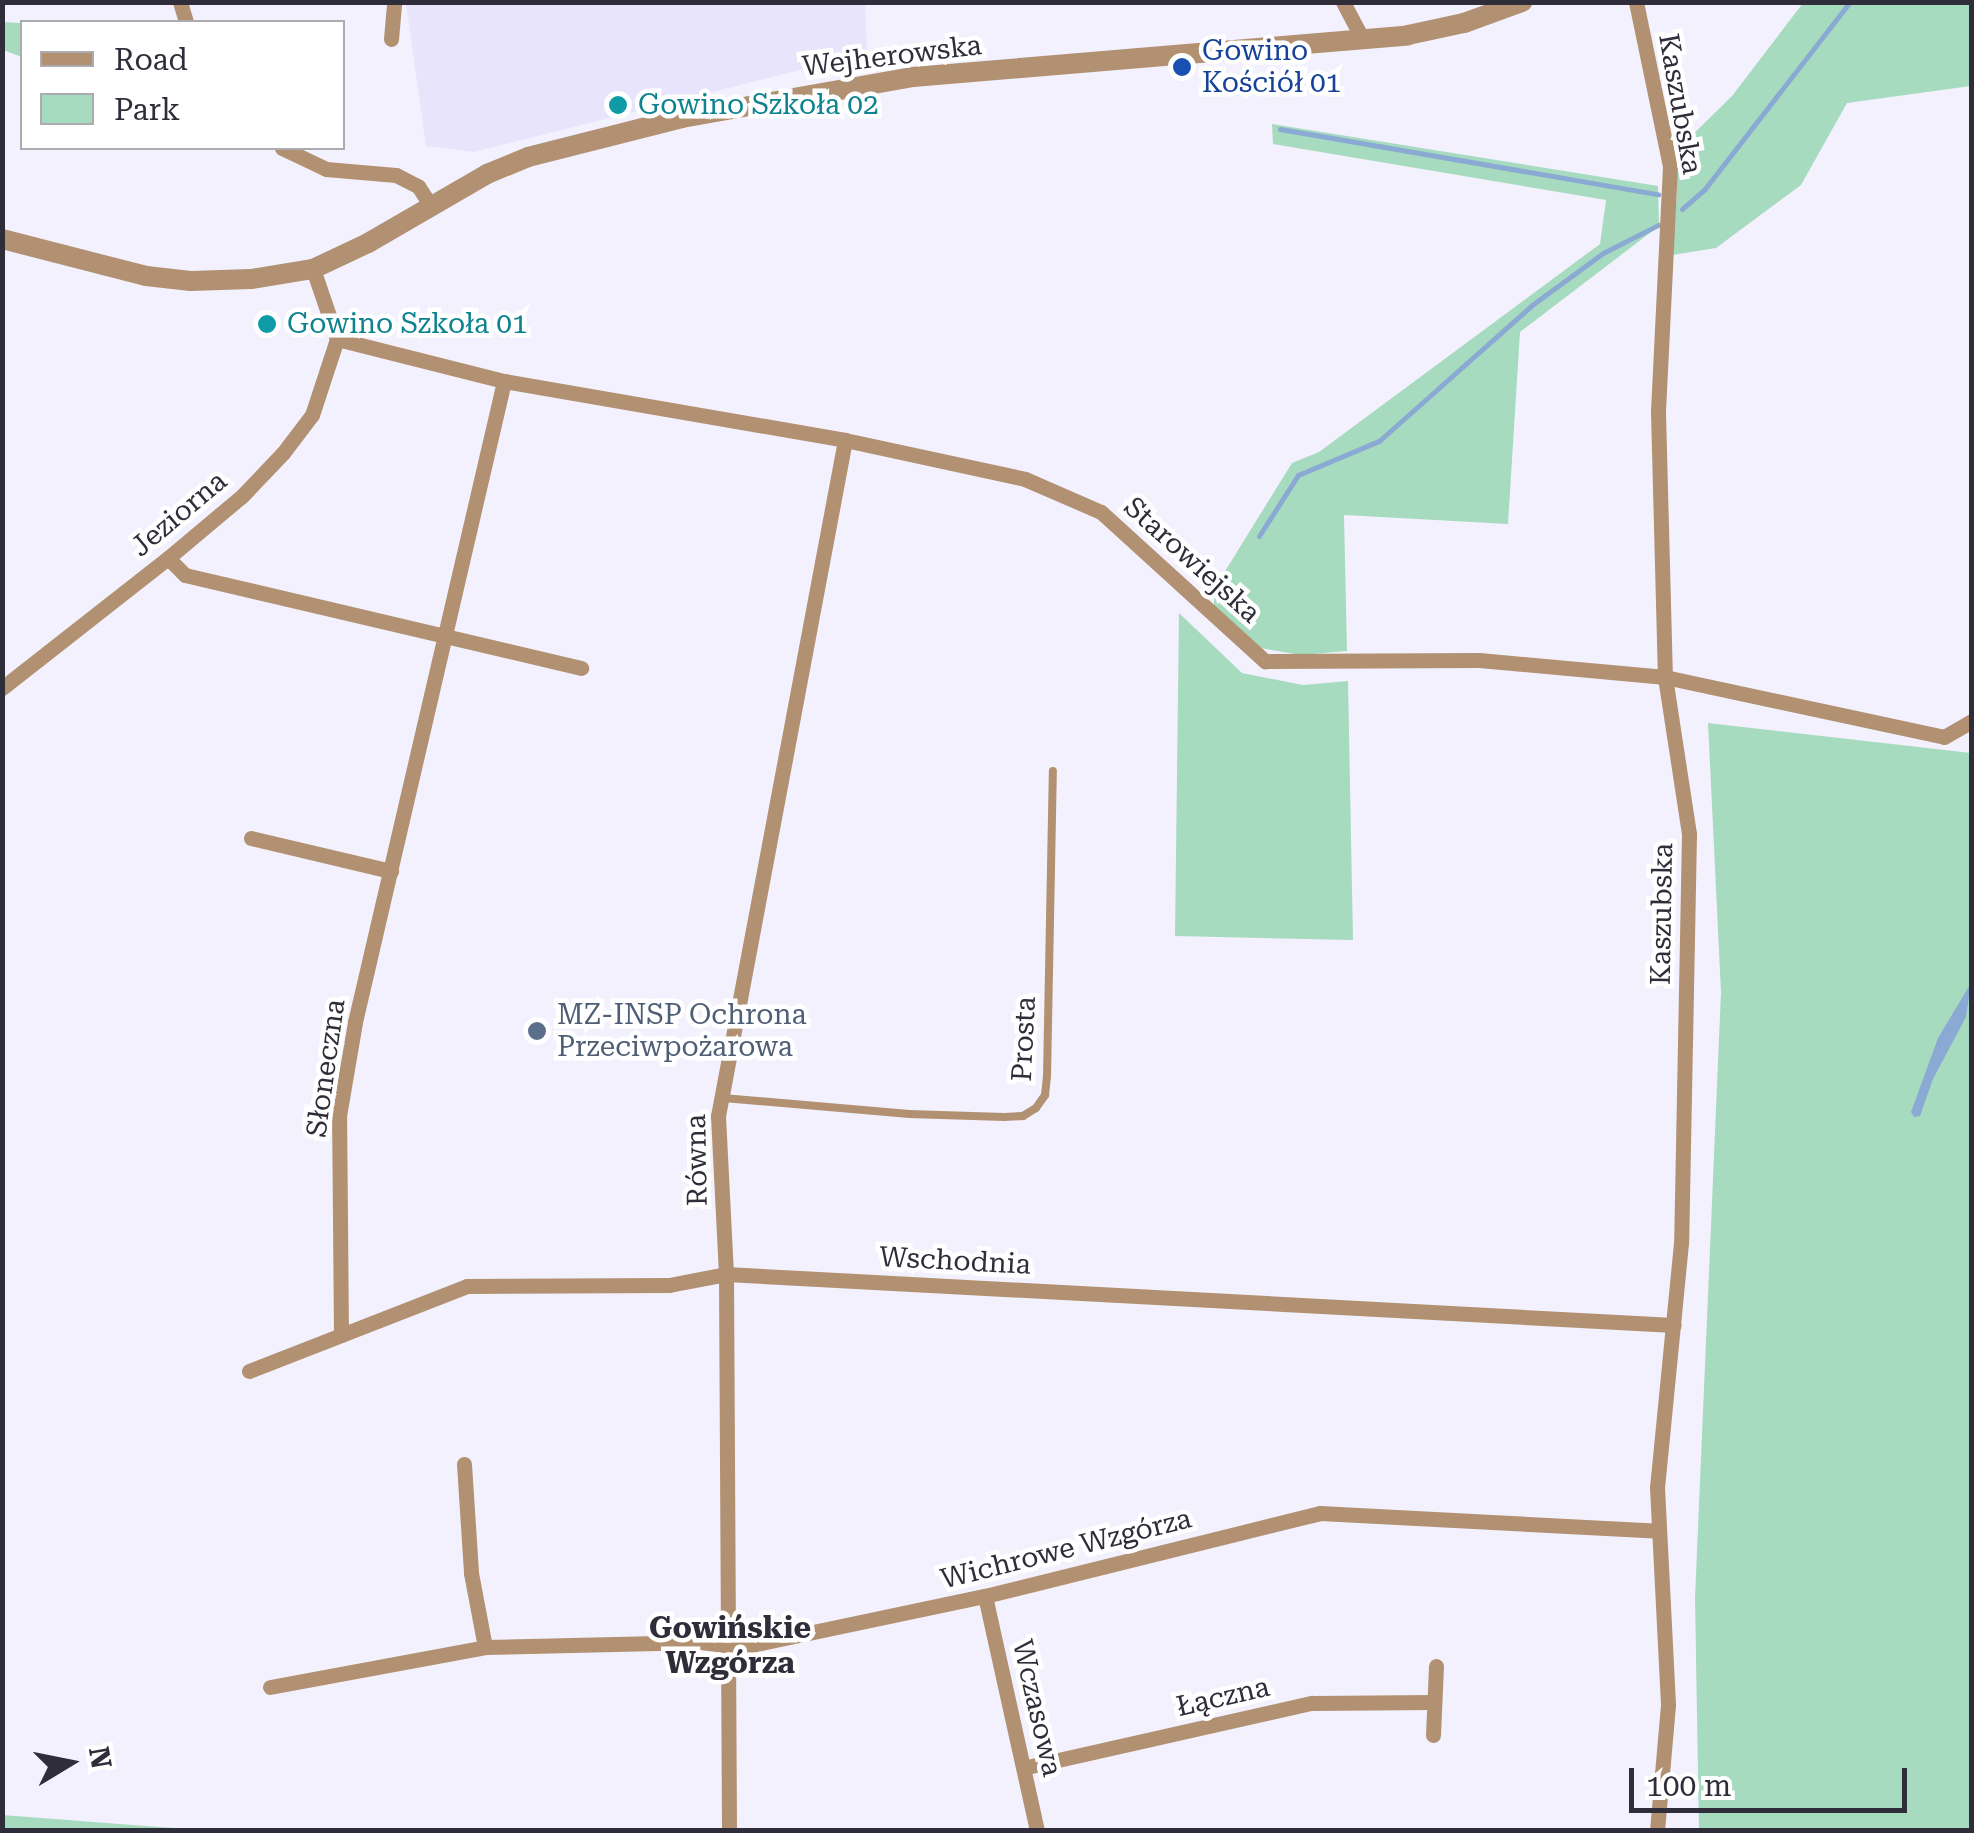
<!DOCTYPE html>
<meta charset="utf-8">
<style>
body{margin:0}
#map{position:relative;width:1974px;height:1833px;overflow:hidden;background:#f3f1fe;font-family:"Roboto Serif",serif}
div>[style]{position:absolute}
.built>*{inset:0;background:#e7e4fc}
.green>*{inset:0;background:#a7dbbf}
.water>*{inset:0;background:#8baad3}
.stream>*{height:5px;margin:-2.5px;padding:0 2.5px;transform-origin:2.5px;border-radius:2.5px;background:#8baad3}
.service>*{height:8px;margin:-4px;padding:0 4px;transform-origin:4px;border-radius:4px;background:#b19171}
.minor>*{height:15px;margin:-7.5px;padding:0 7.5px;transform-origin:7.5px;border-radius:7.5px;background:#b19171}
.tertiary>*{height:20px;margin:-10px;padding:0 10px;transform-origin:10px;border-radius:10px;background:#b19171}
.dots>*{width:28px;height:28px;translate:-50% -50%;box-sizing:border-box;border:5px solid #fff;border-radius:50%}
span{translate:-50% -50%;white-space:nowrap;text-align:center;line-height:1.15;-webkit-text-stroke:9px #fff;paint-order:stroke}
.transit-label{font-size:28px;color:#164399}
.left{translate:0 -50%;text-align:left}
.street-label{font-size:28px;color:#2f2d39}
.culture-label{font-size:28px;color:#0d838f}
.service-label{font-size:28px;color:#4e5e75}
.neighbourhood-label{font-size:30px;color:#2f2d39;font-weight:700}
.frame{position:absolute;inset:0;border:5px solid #2f2d39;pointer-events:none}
.legend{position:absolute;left:20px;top:20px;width:325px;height:130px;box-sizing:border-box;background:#fff;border:2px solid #acabb0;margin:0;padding:12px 18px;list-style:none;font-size:30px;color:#2f2d39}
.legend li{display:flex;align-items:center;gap:20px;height:50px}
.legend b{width:50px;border:2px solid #acabb0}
.north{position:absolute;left:20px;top:1713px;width:100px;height:100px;-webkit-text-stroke:8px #fff;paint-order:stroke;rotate:80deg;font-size:28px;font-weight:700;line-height:40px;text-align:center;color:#2f2d39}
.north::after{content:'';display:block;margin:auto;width:35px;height:45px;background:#2f2d39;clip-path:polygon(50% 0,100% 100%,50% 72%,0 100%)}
.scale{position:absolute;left:1629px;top:1768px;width:278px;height:45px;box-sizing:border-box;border:5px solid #2f2d39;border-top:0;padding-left:12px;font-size:30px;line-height:35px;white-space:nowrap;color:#2f2d39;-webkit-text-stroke:8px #fff;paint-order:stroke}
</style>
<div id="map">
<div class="built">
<i style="clip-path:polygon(406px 3px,865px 3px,867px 53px,474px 152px,426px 146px)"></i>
</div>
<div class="green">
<i style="clip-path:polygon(1803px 3px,1971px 3px,1971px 86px,1847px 103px,1801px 185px,1716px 248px,1672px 255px,1677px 193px,1673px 154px,1732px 96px)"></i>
<i style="clip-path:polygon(2px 22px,22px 23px,22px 57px,3px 50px)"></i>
<i style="clip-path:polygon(1272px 124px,1658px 186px,1659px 226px,1520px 332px,1508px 524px,1344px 515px,1347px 651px,1301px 655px,1260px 648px,1214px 606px,1214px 589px,1292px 463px,1319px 452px,1600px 244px,1606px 200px,1273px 144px)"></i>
<i style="clip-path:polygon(1179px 613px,1242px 673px,1303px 685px,1348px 681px,1353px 940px,1175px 936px)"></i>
<i style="clip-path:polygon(1708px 723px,1971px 753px,1971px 1830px,1699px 1830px,1695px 1598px,1721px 992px)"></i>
<i style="clip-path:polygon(2px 1815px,159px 1827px,210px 1830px,3px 1830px)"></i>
</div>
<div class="water">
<i style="clip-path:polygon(1971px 983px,1966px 1017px,1933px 1079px,1920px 1116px,1914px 1117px,1911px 1112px,1938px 1038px)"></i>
</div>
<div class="stream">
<i style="left:1280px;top:129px;width:384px;rotate:9.8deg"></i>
<i style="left:1682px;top:209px;width:29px;rotate:-41deg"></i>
<i style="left:1704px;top:190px;width:238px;rotate:-52.2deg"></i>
<i style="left:1259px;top:536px;width:72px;rotate:-57.4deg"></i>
<i style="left:1298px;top:475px;width:88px;rotate:-22.8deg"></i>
<i style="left:1379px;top:441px;width:205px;rotate:-41.6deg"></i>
<i style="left:1532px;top:305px;width:88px;rotate:-36.2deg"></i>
<i style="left:1603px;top:253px;width:62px;rotate:-27deg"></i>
</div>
<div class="service">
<i style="left:723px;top:1098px;width:187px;rotate:4.9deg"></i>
<i style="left:909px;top:1114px;width:95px;rotate:1.8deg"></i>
<i style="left:1004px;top:1117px;width:19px;rotate:-3deg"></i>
<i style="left:1023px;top:1116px;width:15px;rotate:-32deg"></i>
<i style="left:1036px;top:1108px;width:16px;rotate:-55deg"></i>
<i style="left:1045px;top:1095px;width:19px;rotate:-84deg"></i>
<i style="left:1047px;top:1076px;width:305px;rotate:-88.9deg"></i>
</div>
<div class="minor">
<i style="left:180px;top:2px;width:21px;rotate:73deg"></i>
<i style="left:1343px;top:2px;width:43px;rotate:62.2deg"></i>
<i style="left:1636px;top:2px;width:167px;rotate:78.3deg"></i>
<i style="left:1670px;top:166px;width:246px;rotate:92.8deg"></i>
<i style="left:1658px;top:412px;width:265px;rotate:88.5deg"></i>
<i style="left:1665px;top:677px;width:159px;rotate:81.3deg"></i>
<i style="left:1689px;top:834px;width:409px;rotate:91.1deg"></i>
<i style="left:1681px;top:1243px;width:245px;rotate:95.6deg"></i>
<i style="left:1657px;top:1487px;width:218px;rotate:87.1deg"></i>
<i style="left:1668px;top:1705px;width:125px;rotate:95deg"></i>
<i style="left:391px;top:39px;width:37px;rotate:-85deg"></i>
<i style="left:282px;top:148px;width:49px;rotate:25.5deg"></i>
<i style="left:326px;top:169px;width:70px;rotate:4.9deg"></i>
<i style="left:396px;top:175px;width:25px;rotate:27deg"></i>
<i style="left:418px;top:186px;width:24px;rotate:57deg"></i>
<i style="left:313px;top:269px;width:74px;rotate:71.1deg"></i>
<i style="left:337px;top:339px;width:172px;rotate:14.1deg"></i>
<i style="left:504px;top:381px;width:346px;rotate:9.8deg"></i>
<i style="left:845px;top:440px;width:184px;rotate:12.2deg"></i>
<i style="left:1025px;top:479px;width:83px;rotate:23.5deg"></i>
<i style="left:1101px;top:512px;width:222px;rotate:42.3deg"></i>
<i style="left:1265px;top:661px;width:214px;rotate:-0.3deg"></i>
<i style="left:1479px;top:660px;width:187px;rotate:5.2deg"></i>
<i style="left:1665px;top:677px;width:285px;rotate:12.1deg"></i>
<i style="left:1944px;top:737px;width:32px;rotate:-30deg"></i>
<i style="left:168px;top:558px;width:24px;rotate:45deg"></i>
<i style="left:185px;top:575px;width:407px;rotate:13.2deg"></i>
<i style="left:2px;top:688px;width:211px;rotate:-38.1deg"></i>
<i style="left:168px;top:558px;width:97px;rotate:-40deg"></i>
<i style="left:242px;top:496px;width:59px;rotate:-46.4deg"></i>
<i style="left:283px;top:453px;width:48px;rotate:-52.7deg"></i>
<i style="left:312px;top:415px;width:80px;rotate:-71.8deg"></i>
<i style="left:251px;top:838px;width:144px;rotate:13.3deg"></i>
<i style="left:341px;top:1335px;width:219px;rotate:-90.5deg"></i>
<i style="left:339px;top:1116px;width:95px;rotate:-80.3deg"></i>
<i style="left:355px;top:1022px;width:658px;rotate:-76.91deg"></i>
<i style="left:249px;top:1371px;width:234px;rotate:-21.3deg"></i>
<i style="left:467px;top:1286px;width:202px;rotate:-0.3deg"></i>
<i style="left:669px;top:1285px;width:58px;rotate:-10.9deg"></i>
<i style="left:726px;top:1274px;width:949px;rotate:3.08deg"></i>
<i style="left:464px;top:1464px;width:109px;rotate:86.3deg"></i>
<i style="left:471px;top:1573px;width:75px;rotate:79.3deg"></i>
<i style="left:985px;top:1596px;width:240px;rotate:77.5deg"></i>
<i style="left:270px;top:1687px;width:219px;rotate:-10.5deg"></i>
<i style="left:485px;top:1647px;width:216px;rotate:-1.3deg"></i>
<i style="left:701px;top:1642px;width:41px;rotate:7deg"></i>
<i style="left:742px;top:1647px;width:248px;rotate:-11.9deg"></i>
<i style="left:985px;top:1596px;width:345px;rotate:-13.9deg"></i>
<i style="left:1320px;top:1513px;width:339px;rotate:3deg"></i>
<i style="left:1433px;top:1735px;width:69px;rotate:-87.5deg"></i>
<i style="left:1027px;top:1767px;width:292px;rotate:-12.7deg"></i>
<i style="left:1312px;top:1703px;width:122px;rotate:-0.5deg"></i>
<i style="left:729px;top:1830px;width:556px;rotate:-90.31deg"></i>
<i style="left:726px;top:1274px;width:158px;rotate:-92.9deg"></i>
<i style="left:718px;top:1116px;width:688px;rotate:-79.36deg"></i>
</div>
<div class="tertiary">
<i style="left:2px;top:239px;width:149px;rotate:14.4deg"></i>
<i style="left:146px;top:276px;width:45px;rotate:6.3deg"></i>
<i style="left:191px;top:281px;width:60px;rotate:-1.9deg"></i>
<i style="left:251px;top:279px;width:63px;rotate:-9.2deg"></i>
<i style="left:313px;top:269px;width:61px;rotate:-25.3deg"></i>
<i style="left:368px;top:243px;width:138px;rotate:-30.1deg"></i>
<i style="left:487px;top:174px;width:44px;rotate:-22.5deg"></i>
<i style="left:528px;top:157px;width:159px;rotate:-14.2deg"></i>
<i style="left:682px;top:118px;width:235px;rotate:-10.1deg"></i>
<i style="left:913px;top:77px;width:497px;rotate:-4.8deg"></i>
<i style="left:1408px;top:35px;width:57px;rotate:-12.1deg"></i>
<i style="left:1464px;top:23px;width:62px;rotate:-19.9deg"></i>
</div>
<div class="dots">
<i style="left:1182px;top:67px;background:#1a4fb4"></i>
<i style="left:618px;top:105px;background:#0f9aa8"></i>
<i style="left:267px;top:324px;background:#0f9aa8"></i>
<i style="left:537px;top:1031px;background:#5c6f8a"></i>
</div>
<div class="transit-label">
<span class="left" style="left:1202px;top:67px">Gowino<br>Kościół 01</span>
</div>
<div class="street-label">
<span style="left:892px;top:56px;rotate:-7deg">Wejherowska</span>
<span style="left:1680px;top:104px;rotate:80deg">Kaszubska</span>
<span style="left:179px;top:514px;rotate:-40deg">Jeziorna</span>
<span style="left:1192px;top:560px;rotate:42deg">Starowiejska</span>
<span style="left:1662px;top:914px;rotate:-89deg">Kaszubska</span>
<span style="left:1024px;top:1039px;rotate:-87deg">Prosta</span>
<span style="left:326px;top:1068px;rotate:-82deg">Słoneczna</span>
<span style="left:697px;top:1160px;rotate:-91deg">Równa</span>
<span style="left:955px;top:1261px;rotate:3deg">Wschodnia</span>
<span style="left:1066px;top:1549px;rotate:-14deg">Wichrowe Wzgórza</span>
<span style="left:1223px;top:1697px;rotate:-13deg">Łączna</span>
<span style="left:1037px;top:1708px;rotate:77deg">Wczasowa</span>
</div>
<div class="culture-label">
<span class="left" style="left:638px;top:105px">Gowino Szkoła 02</span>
<span class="left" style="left:287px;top:324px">Gowino Szkoła 01</span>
</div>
<div class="service-label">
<span class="left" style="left:557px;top:1031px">MZ-INSP Ochrona<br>Przeciwpożarowa</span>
</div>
<div class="neighbourhood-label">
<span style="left:730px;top:1645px">Gowińskie<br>Wzgórza</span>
</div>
<div class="frame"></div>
<ul class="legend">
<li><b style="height:12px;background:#b19171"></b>Road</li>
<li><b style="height:28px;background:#a7dbbf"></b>Park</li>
</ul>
<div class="north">N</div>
<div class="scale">100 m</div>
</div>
